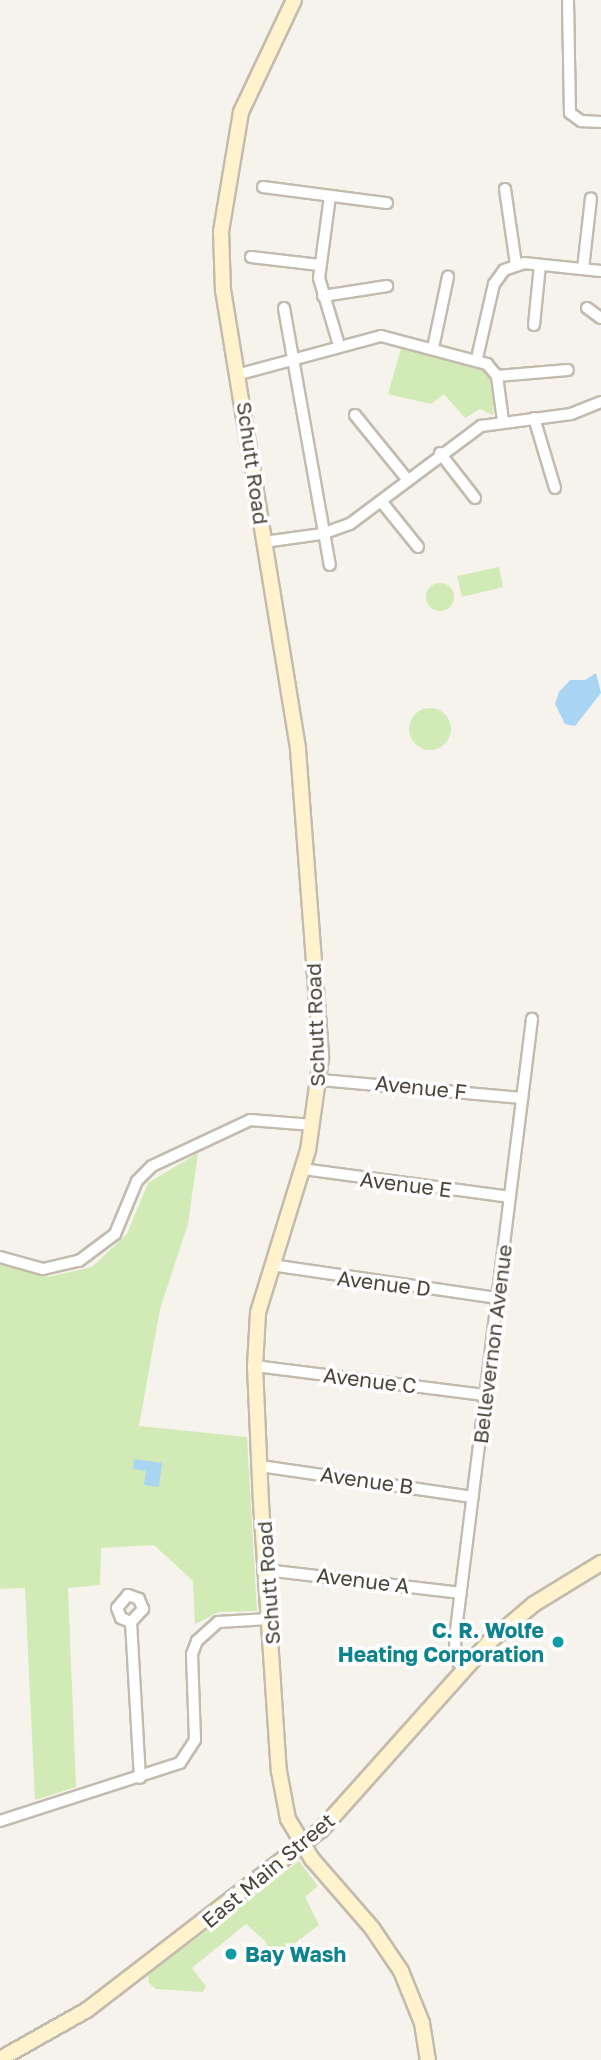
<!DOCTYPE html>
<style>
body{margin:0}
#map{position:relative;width:601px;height:2060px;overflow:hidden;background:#f6f3ec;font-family:"Golos Text",sans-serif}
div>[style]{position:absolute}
.green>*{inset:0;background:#d2eab5}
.round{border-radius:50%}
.water>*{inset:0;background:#a9d4f2}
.roads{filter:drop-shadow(2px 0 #c2bbae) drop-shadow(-2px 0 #c2bbae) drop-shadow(0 2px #c2bbae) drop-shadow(0 -2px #c2bbae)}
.street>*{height:10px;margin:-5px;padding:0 5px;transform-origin:5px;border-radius:5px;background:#fff}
.secondary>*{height:14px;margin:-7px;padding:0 7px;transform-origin:7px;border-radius:7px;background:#fff3cd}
.dots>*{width:19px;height:19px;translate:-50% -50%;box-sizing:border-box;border:4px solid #fff;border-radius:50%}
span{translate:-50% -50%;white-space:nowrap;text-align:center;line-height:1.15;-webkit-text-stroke:7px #fff;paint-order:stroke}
.street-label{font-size:21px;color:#4b4439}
.culture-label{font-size:21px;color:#0d838f;font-weight:700}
.right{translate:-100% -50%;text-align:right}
.left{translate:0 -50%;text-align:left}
</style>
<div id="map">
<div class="green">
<i style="clip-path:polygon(402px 345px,482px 366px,495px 385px,493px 415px,480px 409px,465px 418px,444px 394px,431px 404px,388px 394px)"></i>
<i style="clip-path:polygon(499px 567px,503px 587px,462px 597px,457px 576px)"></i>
<i class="round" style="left:426px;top:583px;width:28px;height:28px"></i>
<i class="round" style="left:409px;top:708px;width:42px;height:42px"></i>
<i style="clip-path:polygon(198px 1153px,188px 1224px,160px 1309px,139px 1426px,247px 1437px,257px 1611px,219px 1612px,195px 1624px,193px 1581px,154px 1545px,101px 1548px,100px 1585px,68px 1588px,76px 1787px,35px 1800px,25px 1588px,0 1589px,0 1263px,48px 1277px,92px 1267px,127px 1234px,148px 1183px)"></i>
<i style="clip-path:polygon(299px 1861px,318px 1886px,305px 1897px,319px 1925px,270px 1962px,266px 1942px,246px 1924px,192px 1968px,206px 1986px,203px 1992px,156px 1989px,149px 1983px,148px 1975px)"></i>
</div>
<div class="water">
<i style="clip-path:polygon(596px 673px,601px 693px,575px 726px,565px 724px,555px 704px,559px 692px,570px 680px,585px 680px)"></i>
<i style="clip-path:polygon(134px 1459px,162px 1463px,159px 1487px,144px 1485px,146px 1471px,133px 1469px)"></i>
</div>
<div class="roads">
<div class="street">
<i style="left:568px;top:0;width:113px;rotate:89deg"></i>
<i style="left:570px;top:113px;width:14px;rotate:36deg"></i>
<i style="left:581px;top:121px;width:20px;rotate:3deg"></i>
<i style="left:263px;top:187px;width:125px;rotate:7.4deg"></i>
<i style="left:505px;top:189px;width:76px;rotate:81.7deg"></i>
<i style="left:330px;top:196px;width:83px;rotate:97.6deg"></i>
<i style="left:319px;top:278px;width:70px;rotate:73.4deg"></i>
<i style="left:251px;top:257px;width:69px;rotate:6.6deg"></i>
<i style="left:583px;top:269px;width:71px;rotate:-83.6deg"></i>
<i style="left:323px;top:296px;width:65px;rotate:-8.9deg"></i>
<i style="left:284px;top:308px;width:261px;rotate:79.9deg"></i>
<i style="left:587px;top:308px;width:17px;rotate:36deg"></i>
<i style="left:534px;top:325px;width:60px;rotate:-84.3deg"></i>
<i style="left:433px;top:348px;width:73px;rotate:-78.1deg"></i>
<i style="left:477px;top:358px;width:76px;rotate:-77.1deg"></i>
<i style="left:494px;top:284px;width:17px;rotate:-54deg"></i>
<i style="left:504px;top:270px;width:21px;rotate:-19deg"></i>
<i style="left:524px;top:263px;width:77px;rotate:5.9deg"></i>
<i style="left:240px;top:374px;width:146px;rotate:-15.1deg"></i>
<i style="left:381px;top:336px;width:110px;rotate:14.8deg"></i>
<i style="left:487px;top:364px;width:16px;rotate:50deg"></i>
<i style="left:497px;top:376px;width:45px;rotate:82.4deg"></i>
<i style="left:497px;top:376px;width:71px;rotate:-4.8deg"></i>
<i style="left:355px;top:415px;width:82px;rotate:50.9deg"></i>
<i style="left:534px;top:418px;width:73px;rotate:73.3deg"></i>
<i style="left:440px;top:453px;width:57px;rotate:52.1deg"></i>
<i style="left:381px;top:501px;width:59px;rotate:51.2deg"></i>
<i style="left:264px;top:542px;width:59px;rotate:-7.9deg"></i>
<i style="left:322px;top:534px;width:30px;rotate:-20deg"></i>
<i style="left:350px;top:524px;width:164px;rotate:-36.8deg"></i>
<i style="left:481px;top:426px;width:91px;rotate:-7.6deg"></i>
<i style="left:571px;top:414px;width:32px;rotate:-22deg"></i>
<i style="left:320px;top:1080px;width:203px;rotate:5.1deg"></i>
<i style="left:303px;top:1169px;width:208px;rotate:7.7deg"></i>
<i style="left:0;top:1257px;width:45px;rotate:15.6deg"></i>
<i style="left:43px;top:1269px;width:37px;rotate:-13deg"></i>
<i style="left:79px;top:1261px;width:45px;rotate:-36.9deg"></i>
<i style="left:115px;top:1234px;width:57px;rotate:-67.5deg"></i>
<i style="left:137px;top:1181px;width:21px;rotate:-45deg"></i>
<i style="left:152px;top:1166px;width:108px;rotate:-25.1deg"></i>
<i style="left:250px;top:1120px;width:63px;rotate:4.5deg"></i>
<i style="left:271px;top:1265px;width:228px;rotate:8.3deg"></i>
<i style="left:255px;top:1366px;width:232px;rotate:7.2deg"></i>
<i style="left:260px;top:1466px;width:215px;rotate:8.3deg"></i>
<i style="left:266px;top:1570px;width:196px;rotate:6.7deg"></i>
<i style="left:131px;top:1622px;width:18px;rotate:-47deg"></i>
<i style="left:143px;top:1609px;width:11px;rotate:-112deg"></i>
<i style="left:139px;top:1599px;width:12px;rotate:-160deg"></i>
<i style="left:128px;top:1595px;width:17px;rotate:130deg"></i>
<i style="left:117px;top:1608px;width:11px;rotate:68deg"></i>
<i style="left:121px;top:1618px;width:11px;rotate:22deg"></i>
<i style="left:131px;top:1622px;width:156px;rotate:86.7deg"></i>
<i style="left:462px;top:1668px;width:11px;rotate:-124deg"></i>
<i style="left:456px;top:1659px;width:21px;rotate:-93deg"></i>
<i style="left:455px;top:1638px;width:624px;rotate:-82.91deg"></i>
<i style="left:0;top:1821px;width:189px;rotate:-17.9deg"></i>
<i style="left:180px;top:1763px;width:27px;rotate:-57deg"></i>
<i style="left:195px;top:1740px;width:86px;rotate:-92deg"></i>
<i style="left:192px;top:1654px;width:14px;rotate:-69deg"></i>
<i style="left:197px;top:1641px;width:28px;rotate:-42deg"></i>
<i style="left:218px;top:1622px;width:51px;rotate:-3.4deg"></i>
</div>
<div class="secondary">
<i style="left:294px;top:0;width:124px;rotate:115.3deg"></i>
<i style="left:241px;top:112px;width:121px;rotate:99.5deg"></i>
<i style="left:221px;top:231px;width:59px;rotate:88.1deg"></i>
<i style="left:223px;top:290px;width:465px;rotate:80.7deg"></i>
<i style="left:298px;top:749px;width:310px;rotate:85.7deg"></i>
<i style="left:321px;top:1058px;width:93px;rotate:98deg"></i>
<i style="left:308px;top:1150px;width:170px;rotate:107.1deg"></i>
<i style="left:258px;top:1313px;width:53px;rotate:93.2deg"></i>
<i style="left:255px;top:1366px;width:137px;rotate:87.5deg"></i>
<i style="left:261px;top:1503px;width:269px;rotate:86.2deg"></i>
<i style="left:279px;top:1771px;width:49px;rotate:79.4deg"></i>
<i style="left:288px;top:1819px;width:47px;rotate:59deg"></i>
<i style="left:312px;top:1859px;width:91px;rotate:49deg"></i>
<i style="left:372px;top:1928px;width:52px;rotate:56deg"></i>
<i style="left:401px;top:1971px;width:56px;rotate:68deg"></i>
<i style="left:422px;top:2023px;width:37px;rotate:81deg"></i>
<i style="left:0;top:2059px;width:100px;rotate:-29.4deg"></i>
<i style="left:87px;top:2010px;width:295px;rotate:-37.6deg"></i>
<i style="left:321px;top:1830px;width:251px;rotate:-48.2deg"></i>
<i style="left:488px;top:1643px;width:60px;rotate:-40.3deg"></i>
<i style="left:534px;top:1604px;width:79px;rotate:-31.5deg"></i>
</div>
</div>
<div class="dots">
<i style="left:558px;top:1642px;background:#0f9aa8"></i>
<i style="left:231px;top:1954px;background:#0f9aa8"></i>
</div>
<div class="street-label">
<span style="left:253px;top:463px;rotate:82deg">Schutt Road</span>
<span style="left:315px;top:1025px;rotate:-92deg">Schutt Road</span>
<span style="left:421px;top:1087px;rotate:6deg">Avenue F</span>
<span style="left:406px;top:1184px;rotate:7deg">Avenue E</span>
<span style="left:384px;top:1283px;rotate:7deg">Avenue D</span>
<span style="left:492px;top:1344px;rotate:-83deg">Bellevernon Avenue</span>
<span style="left:370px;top:1380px;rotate:7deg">Avenue C</span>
<span style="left:367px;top:1480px;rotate:8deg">Avenue B</span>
<span style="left:363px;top:1580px;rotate:7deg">Avenue A</span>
<span style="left:268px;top:1583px;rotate:-94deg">Schutt Road</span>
<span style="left:268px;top:1870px;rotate:-40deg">East Main Street</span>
</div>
<div class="culture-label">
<span class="right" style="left:544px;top:1642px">C. R. Wolfe<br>Heating Corporation</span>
<span class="left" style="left:245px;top:1954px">Bay Wash</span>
</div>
</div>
